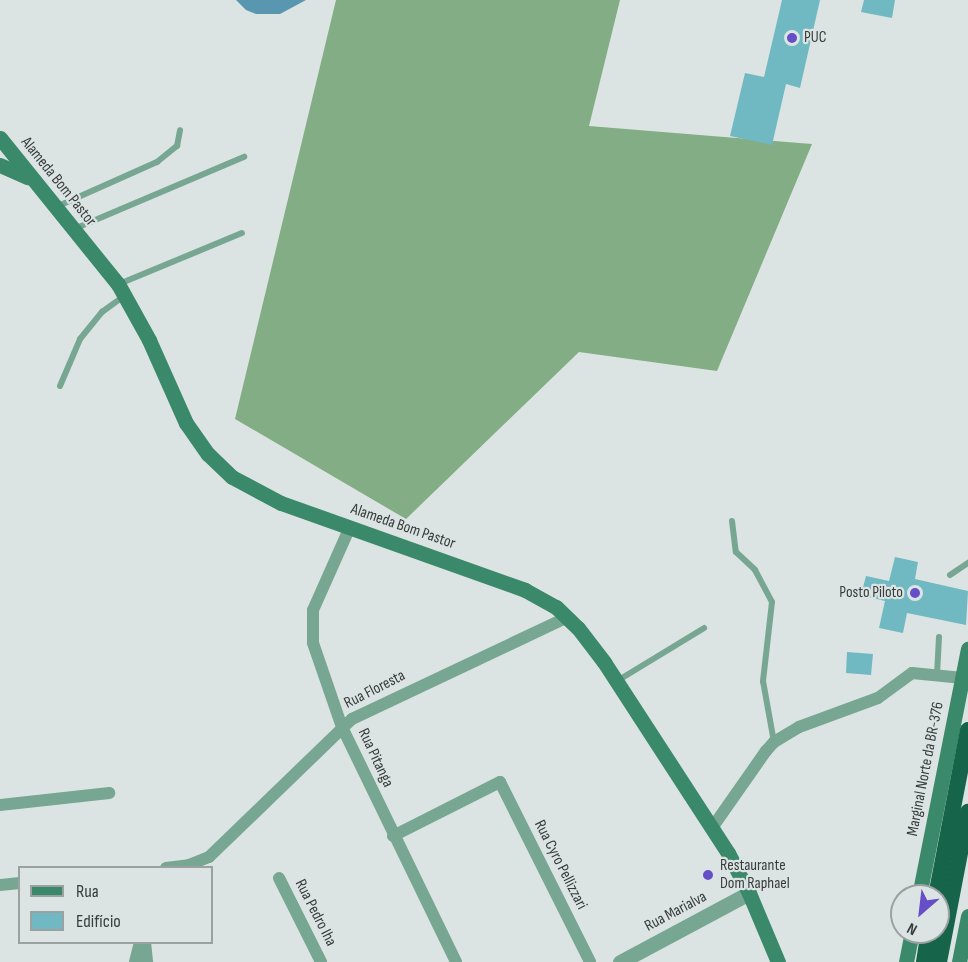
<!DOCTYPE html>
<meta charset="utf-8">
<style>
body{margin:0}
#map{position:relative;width:968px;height:962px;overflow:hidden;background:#dbe4e3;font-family:"Sofia Sans Condensed",sans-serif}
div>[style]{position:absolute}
.forest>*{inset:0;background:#83ad84}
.water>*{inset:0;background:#5996af}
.building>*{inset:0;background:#70b9c2}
.service>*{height:6px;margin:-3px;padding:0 3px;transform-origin:3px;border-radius:3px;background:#77a792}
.minor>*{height:12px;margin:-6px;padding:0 6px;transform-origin:6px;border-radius:6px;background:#77a792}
.tertiary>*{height:15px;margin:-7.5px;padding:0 7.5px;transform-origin:7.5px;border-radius:7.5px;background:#77a792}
.secondary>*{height:15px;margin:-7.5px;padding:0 7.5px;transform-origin:7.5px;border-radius:7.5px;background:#3b896b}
.trunk>*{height:16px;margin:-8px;padding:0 8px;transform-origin:8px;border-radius:8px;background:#16644a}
.dots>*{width:16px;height:16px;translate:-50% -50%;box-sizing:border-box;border:3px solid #dbe4e3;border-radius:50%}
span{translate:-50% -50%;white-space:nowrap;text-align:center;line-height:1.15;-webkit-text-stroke:4.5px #dbe4e3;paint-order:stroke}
.poi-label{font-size:16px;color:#383c3b}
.left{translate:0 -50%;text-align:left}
.right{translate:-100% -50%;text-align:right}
.street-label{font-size:16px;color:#383c3b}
.legend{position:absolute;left:18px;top:866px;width:195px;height:78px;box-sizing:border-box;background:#dbe4e3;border:2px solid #9aa1a0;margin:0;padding:8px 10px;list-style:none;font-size:18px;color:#383c3b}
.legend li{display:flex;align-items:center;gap:12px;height:30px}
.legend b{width:30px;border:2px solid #9aa1a0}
.north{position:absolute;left:890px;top:884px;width:60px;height:60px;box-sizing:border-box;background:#dbe4e3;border:2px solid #9aa1a0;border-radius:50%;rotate:208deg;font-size:16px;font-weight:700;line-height:24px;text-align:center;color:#383c3b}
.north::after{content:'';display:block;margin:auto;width:21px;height:27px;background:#664ec7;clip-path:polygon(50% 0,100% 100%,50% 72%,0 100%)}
</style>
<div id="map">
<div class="forest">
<i style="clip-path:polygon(336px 0,620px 0,589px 126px,812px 144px,717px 371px,579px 352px,406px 519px,235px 419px)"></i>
</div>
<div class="water">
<i style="clip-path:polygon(236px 0,306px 0,280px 14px,256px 14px,246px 10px)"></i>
</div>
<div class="building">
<i style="clip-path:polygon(782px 0,820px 0,800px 88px,786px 84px,772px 145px,730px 136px,745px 73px,764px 77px)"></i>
<i style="clip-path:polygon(864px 0,895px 0,892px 18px,861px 12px)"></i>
<i style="clip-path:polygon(895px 557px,918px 562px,915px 579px,968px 591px,966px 625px,907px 613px,903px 633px,879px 628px,885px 601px,861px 595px,866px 576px,889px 581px)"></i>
<i style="clip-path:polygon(847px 652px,873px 654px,871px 675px,846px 673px)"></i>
</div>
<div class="service">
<i style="left:56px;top:207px;width:111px;rotate:-24deg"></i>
<i style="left:157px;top:162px;width:26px;rotate:-39deg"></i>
<i style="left:177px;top:146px;width:16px;rotate:-79deg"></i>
<i style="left:74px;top:229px;width:185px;rotate:-23deg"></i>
<i style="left:119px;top:284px;width:133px;rotate:-22.5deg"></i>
<i style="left:60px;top:386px;width:51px;rotate:-66.9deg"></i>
<i style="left:80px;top:339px;width:35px;rotate:-51deg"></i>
<i style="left:102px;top:312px;width:27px;rotate:-36deg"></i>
<i style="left:732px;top:521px;width:31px;rotate:83deg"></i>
<i style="left:736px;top:552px;width:26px;rotate:43deg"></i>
<i style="left:755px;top:570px;width:36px;rotate:62deg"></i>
<i style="left:772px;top:602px;width:80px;rotate:96.5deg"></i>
<i style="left:763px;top:681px;width:62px;rotate:79.8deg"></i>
<i style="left:950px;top:575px;width:22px;rotate:-34deg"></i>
<i style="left:937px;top:675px;width:38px;rotate:-87deg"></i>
<i style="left:617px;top:681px;width:102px;rotate:-31.3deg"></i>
</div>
<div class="minor">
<i style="left:350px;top:527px;width:91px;rotate:114deg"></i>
<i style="left:313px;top:610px;width:33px;rotate:90deg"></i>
<i style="left:313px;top:643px;width:89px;rotate:71deg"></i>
<i style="left:342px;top:727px;width:261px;rotate:64.1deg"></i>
<i style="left:0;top:805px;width:110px;rotate:-6.3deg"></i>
<i style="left:712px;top:828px;width:94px;rotate:-55deg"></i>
<i style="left:766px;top:751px;width:12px;rotate:-48deg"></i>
<i style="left:774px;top:742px;width:29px;rotate:-31deg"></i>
<i style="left:799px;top:727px;width:84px;rotate:-20.2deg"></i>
<i style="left:878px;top:698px;width:42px;rotate:-36.3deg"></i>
<i style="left:912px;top:673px;width:51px;rotate:5.6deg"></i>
<i style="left:393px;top:836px;width:120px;rotate:-26.8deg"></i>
<i style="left:500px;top:782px;width:201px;rotate:63.4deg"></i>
<i style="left:166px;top:868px;width:23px;rotate:-7deg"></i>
<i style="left:189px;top:865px;width:22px;rotate:-22deg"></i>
<i style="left:209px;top:857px;width:199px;rotate:-44deg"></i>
<i style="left:352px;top:719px;width:239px;rotate:-25.3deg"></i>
<i style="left:279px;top:878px;width:94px;rotate:63.4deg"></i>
<i style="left:0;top:885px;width:20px;rotate:-6deg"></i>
<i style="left:145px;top:942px;width:20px;rotate:84deg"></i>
<i style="left:135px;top:962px;width:21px;rotate:-76deg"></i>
</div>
<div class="tertiary">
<i style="left:620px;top:962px;width:146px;rotate:-28.1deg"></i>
</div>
<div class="secondary">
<i style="left:0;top:138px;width:188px;rotate:51.1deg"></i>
<i style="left:118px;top:284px;width:64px;rotate:61deg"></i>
<i style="left:149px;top:340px;width:91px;rotate:66deg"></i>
<i style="left:186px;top:423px;width:38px;rotate:55deg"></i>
<i style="left:208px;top:454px;width:33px;rotate:44deg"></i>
<i style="left:232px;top:477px;width:55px;rotate:28deg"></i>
<i style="left:281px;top:503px;width:259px;rotate:19.6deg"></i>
<i style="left:525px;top:590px;width:35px;rotate:29deg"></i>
<i style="left:556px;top:607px;width:30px;rotate:44deg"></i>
<i style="left:578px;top:628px;width:43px;rotate:52.6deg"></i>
<i style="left:604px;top:662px;width:228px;rotate:57deg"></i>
<i style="left:728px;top:853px;width:45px;rotate:62.3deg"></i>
<i style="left:749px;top:893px;width:75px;rotate:67.2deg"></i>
<i style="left:0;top:165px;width:30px;rotate:24deg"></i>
<i style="left:919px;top:896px;width:252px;rotate:-78.8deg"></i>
<i style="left:906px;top:962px;width:31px;rotate:-79deg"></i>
<i style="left:959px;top:962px;width:47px;rotate:-78.9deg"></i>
</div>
<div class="trunk">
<i style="left:936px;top:896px;width:169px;rotate:-79.1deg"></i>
<i style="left:924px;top:962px;width:30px;rotate:-81deg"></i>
<i style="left:939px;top:962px;width:153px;rotate:-79.1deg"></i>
</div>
<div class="dots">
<i style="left:792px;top:38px;background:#664ec7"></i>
<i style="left:915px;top:593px;background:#664ec7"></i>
<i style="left:708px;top:875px;background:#664ec7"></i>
</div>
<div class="poi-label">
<span class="left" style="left:804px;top:38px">PUC</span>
<span class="right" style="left:903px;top:593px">Posto Piloto</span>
<span class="left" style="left:720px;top:875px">Restaurante<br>Dom Raphael</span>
</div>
<div class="street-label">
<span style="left:58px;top:182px;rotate:51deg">Alameda Bom Pastor</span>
<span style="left:403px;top:527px;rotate:19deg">Alameda Bom Pastor</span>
<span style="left:375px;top:690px;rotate:-27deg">Rua Floresta</span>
<span style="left:375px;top:758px;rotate:65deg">Rua Pitanga</span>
<span style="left:926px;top:769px;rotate:-79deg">Marginal Norte da BR-376</span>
<span style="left:560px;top:865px;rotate:63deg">Rua Cyro Pellizzari</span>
<span style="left:676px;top:912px;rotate:-28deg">Rua Marialva</span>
<span style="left:315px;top:913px;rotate:63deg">Rua Pedro Iha</span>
</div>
<ul class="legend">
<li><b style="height:8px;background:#3b896b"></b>Rua</li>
<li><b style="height:16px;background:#70b9c2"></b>Edifício</li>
</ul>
<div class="north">N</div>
</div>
